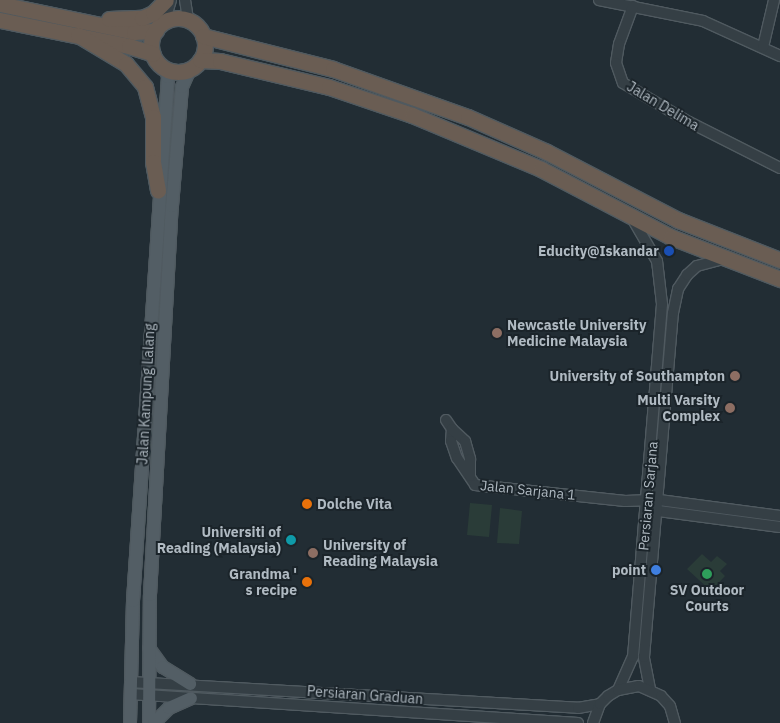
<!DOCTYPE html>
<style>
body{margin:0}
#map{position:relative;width:780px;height:723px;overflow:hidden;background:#222d34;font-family:"IBM Plex Sans",sans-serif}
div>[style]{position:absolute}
.green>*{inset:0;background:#2a3c38}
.roads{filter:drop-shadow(1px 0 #505a60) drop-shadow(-1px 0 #505a60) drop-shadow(0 1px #505a60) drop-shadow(0 -1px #505a60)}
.minor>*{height:10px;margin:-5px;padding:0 5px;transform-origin:5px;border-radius:5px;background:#353f45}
.major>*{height:12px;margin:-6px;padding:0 6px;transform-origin:6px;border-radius:6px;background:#535e65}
.highway>*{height:15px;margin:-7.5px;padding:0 7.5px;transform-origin:7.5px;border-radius:7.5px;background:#6a5d53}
.highway>.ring{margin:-7.5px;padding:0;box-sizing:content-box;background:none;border:15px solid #6a5d53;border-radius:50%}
.dots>*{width:14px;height:14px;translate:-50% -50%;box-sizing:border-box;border:2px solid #1b242a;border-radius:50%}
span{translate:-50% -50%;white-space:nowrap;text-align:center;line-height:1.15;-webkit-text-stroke:4px #1b242a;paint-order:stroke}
.street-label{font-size:14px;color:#b0bac2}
.poi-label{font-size:14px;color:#b0bac2;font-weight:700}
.right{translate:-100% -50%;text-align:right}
.left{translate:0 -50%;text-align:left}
</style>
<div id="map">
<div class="green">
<i style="clip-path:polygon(470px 503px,492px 505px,489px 537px,467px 535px)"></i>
<i style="clip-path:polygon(500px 508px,522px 511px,519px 544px,497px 543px)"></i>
<i style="clip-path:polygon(702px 554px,711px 562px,717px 556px,727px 564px,720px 571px,725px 576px,711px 591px,687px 569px)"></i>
</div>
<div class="roads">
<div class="minor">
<i style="left:185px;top:0;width:20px;rotate:81deg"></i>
<i style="left:599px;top:0;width:106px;rotate:11.4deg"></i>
<i style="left:703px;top:21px;width:85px;rotate:24.4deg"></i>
<i style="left:633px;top:6px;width:40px;rotate:110.2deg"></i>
<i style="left:619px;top:44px;width:19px;rotate:99deg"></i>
<i style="left:616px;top:63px;width:21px;rotate:71deg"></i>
<i style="left:623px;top:83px;width:77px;rotate:30.6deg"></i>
<i style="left:689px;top:122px;width:102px;rotate:26.8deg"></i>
<i style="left:164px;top:23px;width:24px;rotate:-73deg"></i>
<i style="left:763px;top:47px;width:48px;rotate:-76.8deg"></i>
<i style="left:446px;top:420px;width:11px;rotate:56deg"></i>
<i style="left:452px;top:429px;width:12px;rotate:95deg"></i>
<i style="left:451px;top:441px;width:18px;rotate:71deg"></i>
<i style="left:457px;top:458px;width:32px;rotate:56deg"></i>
<i style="left:475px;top:485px;width:151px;rotate:6.1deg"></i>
<i style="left:625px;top:501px;width:34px;rotate:-2deg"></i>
<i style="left:659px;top:500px;width:122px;rotate:7.5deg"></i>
<i style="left:452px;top:429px;width:18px;rotate:43deg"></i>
<i style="left:465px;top:441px;width:19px;rotate:74deg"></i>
<i style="left:470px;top:459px;width:17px;rotate:90deg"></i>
<i style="left:651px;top:510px;width:130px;rotate:7.5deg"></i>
<i style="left:130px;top:682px;width:449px;rotate:3.3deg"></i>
<i style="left:578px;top:708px;width:22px;rotate:-10deg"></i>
<i style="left:650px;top:689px;width:33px;rotate:-101deg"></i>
<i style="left:644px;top:657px;width:345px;rotate:-85.2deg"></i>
<i style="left:673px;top:313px;width:25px;rotate:-78deg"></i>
<i style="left:678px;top:289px;width:17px;rotate:-57deg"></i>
<i style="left:687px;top:275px;width:13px;rotate:-42deg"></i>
<i style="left:697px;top:266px;width:28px;rotate:-15deg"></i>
<i style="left:618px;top:690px;width:36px;rotate:-66deg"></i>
<i style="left:633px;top:657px;width:354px;rotate:-85.3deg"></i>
<i style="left:662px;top:304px;width:43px;rotate:-96.6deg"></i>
<i style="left:657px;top:261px;width:50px;rotate:-120.2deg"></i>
<i style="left:130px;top:694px;width:449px;rotate:3.7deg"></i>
<i style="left:593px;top:723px;width:20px;rotate:-70deg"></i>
<i style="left:600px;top:704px;width:11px;rotate:-45deg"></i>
<i style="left:608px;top:696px;width:12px;rotate:-31deg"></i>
<i style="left:618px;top:690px;width:21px;rotate:-11deg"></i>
<i style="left:639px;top:686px;width:24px;rotate:24deg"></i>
<i style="left:661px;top:696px;width:13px;rotate:48deg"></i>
<i style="left:670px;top:706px;width:18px;rotate:74deg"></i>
</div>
<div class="major">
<i style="left:149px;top:648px;width:24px;rotate:54deg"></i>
<i style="left:163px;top:667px;width:32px;rotate:32deg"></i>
<i style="left:130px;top:723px;width:122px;rotate:-88.6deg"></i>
<i style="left:133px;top:601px;width:525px;rotate:-86.18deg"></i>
<i style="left:168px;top:77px;width:8px;rotate:-104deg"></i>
<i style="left:149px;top:723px;width:128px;rotate:-89.6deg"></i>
<i style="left:150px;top:595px;width:390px;rotate:-86.8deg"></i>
<i style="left:172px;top:206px;width:119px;rotate:-85.2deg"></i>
<i style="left:182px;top:87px;width:20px;rotate:-66deg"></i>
<i style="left:154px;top:723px;width:21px;rotate:-45deg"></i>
<i style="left:169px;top:708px;width:24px;rotate:-24deg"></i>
</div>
<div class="highway">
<i style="left:0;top:4px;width:137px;rotate:11.8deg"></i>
<i style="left:134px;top:32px;width:22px;rotate:-3deg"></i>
<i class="ring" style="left:151px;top:18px;width:39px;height:39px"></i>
<i style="left:109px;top:19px;width:33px;rotate:-2deg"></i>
<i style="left:142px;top:18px;width:12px;rotate:-24deg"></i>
<i style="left:153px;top:13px;width:18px;rotate:-45deg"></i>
<i style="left:0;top:20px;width:132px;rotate:11.4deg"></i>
<i style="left:129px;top:46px;width:25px;rotate:18deg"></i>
<i style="left:78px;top:35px;width:56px;rotate:31.1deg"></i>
<i style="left:126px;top:64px;width:30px;rotate:50deg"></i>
<i style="left:145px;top:87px;width:31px;rotate:75deg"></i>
<i style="left:153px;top:117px;width:45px;rotate:90deg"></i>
<i style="left:153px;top:162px;width:29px;rotate:80deg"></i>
<i style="left:203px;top:36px;width:134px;rotate:14.2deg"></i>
<i style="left:333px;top:69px;width:143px;rotate:19.6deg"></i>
<i style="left:468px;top:117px;width:86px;rotate:23.9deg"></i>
<i style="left:547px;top:152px;width:148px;rotate:27.4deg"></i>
<i style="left:678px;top:220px;width:110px;rotate:21.4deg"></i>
<i style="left:200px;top:60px;width:20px;rotate:3deg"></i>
<i style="left:220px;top:61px;width:112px;rotate:13.4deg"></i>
<i style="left:329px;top:87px;width:88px;rotate:18.6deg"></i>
<i style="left:412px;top:115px;width:140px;rotate:22.7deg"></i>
<i style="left:541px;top:169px;width:147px;rotate:27.6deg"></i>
<i style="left:671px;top:237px;width:117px;rotate:21.1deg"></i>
</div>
</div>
<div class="dots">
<i style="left:669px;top:251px;background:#1a4fb4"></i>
<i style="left:497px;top:333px;background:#8d6e63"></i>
<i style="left:735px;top:376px;background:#8d6e63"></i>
<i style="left:730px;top:408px;background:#8d6e63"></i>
<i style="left:307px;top:504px;background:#e8710a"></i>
<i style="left:291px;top:540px;background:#0f9aa8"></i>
<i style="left:313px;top:553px;background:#8d6e63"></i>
<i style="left:656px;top:570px;background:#3f7fe0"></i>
<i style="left:707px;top:574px;background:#2e9e5b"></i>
<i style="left:307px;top:582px;background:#e8710a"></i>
</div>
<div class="street-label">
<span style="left:663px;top:106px;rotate:31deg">Jalan Delima</span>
<span style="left:146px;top:394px;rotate:-87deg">Jalan Kampung Lalang</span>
<span style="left:528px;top:490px;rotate:6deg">Jalan Sarjana 1</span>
<span style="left:648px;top:496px;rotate:-85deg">Persiaran Sarjana</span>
<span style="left:365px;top:695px;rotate:4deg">Persiaran Graduan</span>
</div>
<div class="poi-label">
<span class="right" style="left:659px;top:251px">Educity@Iskandar</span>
<span class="left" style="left:507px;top:333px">Newcastle University<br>Medicine Malaysia</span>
<span class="right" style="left:725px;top:376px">University of Southampton</span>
<span class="right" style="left:720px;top:408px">Multi Varsity<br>Complex</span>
<span class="left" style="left:317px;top:504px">Dolche Vita</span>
<span class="right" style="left:281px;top:540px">Universiti of<br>Reading (Malaysia)</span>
<span class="left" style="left:323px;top:553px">University of<br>Reading Malaysia</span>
<span class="right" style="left:646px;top:570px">point</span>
<span class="right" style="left:297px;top:582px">Grandma '<br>s recipe</span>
<span style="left:707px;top:598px">SV Outdoor<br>Courts</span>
</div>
</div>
